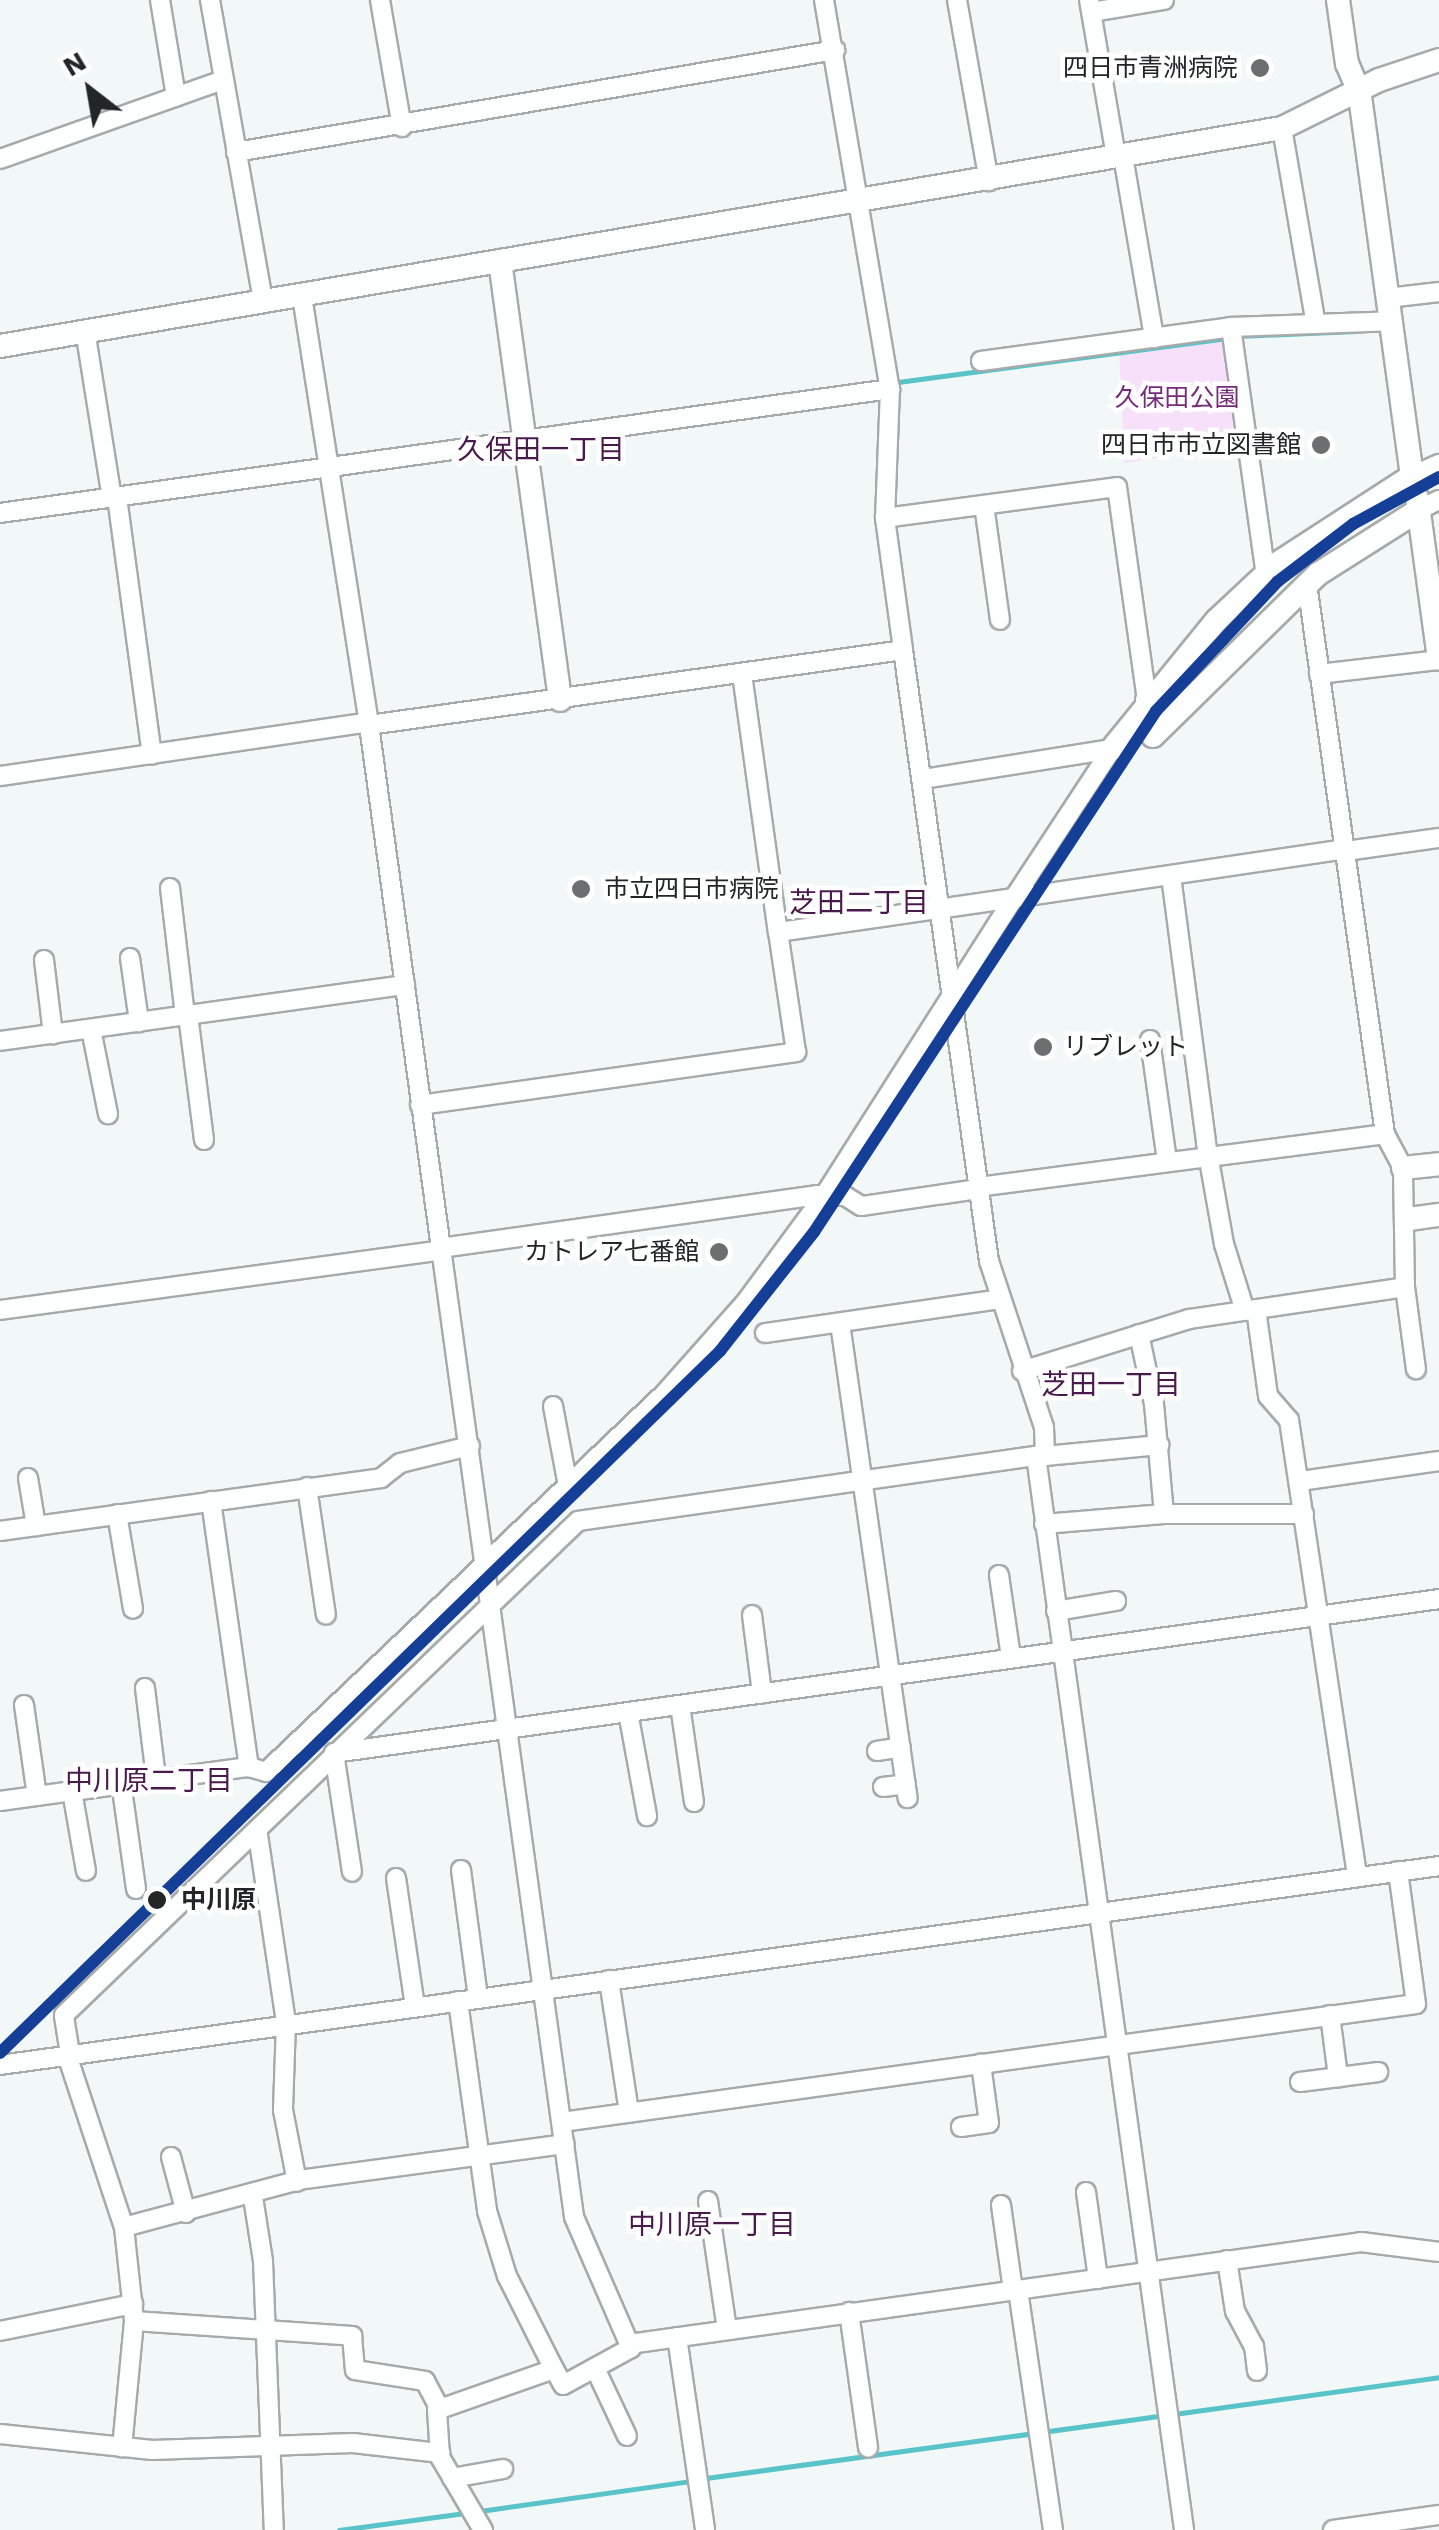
<!DOCTYPE html>
<meta charset="utf-8">
<style>
body{margin:0}
#map{position:relative;width:1439px;height:2530px;overflow:hidden;background:#f2f7f7;font-family:"Work Sans","Noto Sans JP",sans-serif}
div>[style]{position:absolute}
.green>*{inset:0;background:#f6e0fa}
.stream>*{height:5px;margin:-2.5px;padding:0 2.5px;transform-origin:2.5px;border-radius:2.5px;background:#58c4ca}
.roads{filter:drop-shadow(2px 0 #a7aaaa) drop-shadow(-2px 0 #a7aaaa) drop-shadow(0 2px #a7aaaa) drop-shadow(0 -2px #a7aaaa)}
.minor>*{height:18px;margin:-9px;padding:0 9px;transform-origin:9px;border-radius:9px;background:#fdfefe}
.tertiary>*{height:22px;margin:-11px;padding:0 11px;transform-origin:11px;border-radius:11px;background:#fdfefe}
.rail-1>*{height:12px;margin:-6px;padding:0 6px;transform-origin:6px;border-radius:6px;background:#153f97}
.dots>*{width:28px;height:28px;translate:-50% -50%;box-sizing:border-box;border:5px solid #fff;border-radius:50%}
span{translate:-50% -50%;white-space:nowrap;text-align:center;line-height:1.15;-webkit-text-stroke:9px #fff;paint-order:stroke}
.poi-label{font-size:25px;color:#222626}
.right{translate:-100% -50%;text-align:right}
.left{translate:0 -50%;text-align:left}
.park-label{font-size:25px;color:#742b79}
.stop-label{font-size:25px;color:#222626;font-weight:700}
.neighbourhood-label{font-size:28px;color:#491a4c}
.north{position:absolute;left:40px;top:40px;width:100px;height:100px;-webkit-text-stroke:8px #fff;paint-order:stroke;rotate:329deg;font-size:28px;font-weight:700;line-height:40px;text-align:center;color:#222626}
.north::after{content:'';display:block;margin:auto;width:35px;height:45px;background:#222626;clip-path:polygon(50% 0,100% 100%,50% 72%,0 100%)}
</style>
<div id="map">
<div class="green">
<i style="clip-path:polygon(1224px 334px,1242px 445px,1125px 463px,1119px 349px)"></i>
</div>
<div class="stream">
<i style="left:1238px;top:336px;width:118px;rotate:-2.4deg"></i>
<i style="left:898px;top:382px;width:332px;rotate:-7.6deg"></i>
<i style="left:1174px;top:2414px;width:268px;rotate:-7.9deg"></i>
<i style="left:706px;top:2478px;width:462px;rotate:-7.8deg"></i>
<i style="left:480px;top:2511px;width:212px;rotate:-8.1deg"></i>
<i style="left:339px;top:2530px;width:127px;rotate:-7.7deg"></i>
</div>
<div class="roads">
<div class="minor">
<i style="left:160px;top:0;width:98px;rotate:80.6deg"></i>
<i style="left:210px;top:0;width:307px;rotate:80deg"></i>
<i style="left:380px;top:0;width:129px;rotate:80.2deg"></i>
<i style="left:824px;top:0;width:395px;rotate:80.4deg"></i>
<i style="left:890px;top:389px;width:129px;rotate:92.2deg"></i>
<i style="left:885px;top:518px;width:133px;rotate:82.2deg"></i>
<i style="left:957px;top:0;width:184px;rotate:80deg"></i>
<i style="left:1089px;top:0;width:159px;rotate:80.2deg"></i>
<i style="left:1092px;top:12px;width:73px;rotate:-9.5deg"></i>
<i style="left:1282px;top:128px;width:199px;rotate:80.2deg"></i>
<i style="left:236px;top:152px;width:608px;rotate:-9.66deg"></i>
<i style="left:1123px;top:156px;width:185px;rotate:80.3deg"></i>
<i style="left:0;top:159px;width:237px;rotate:-19.5deg"></i>
<i style="left:302px;top:296px;width:434px;rotate:81.1deg"></i>
<i style="left:1388px;top:298px;width:51px;rotate:-6.7deg"></i>
<i style="left:1231px;top:327px;width:251px;rotate:82deg"></i>
<i style="left:85px;top:330px;width:170px;rotate:80.9deg"></i>
<i style="left:981px;top:361px;width:252px;rotate:-7.7deg"></i>
<i style="left:1231px;top:327px;width:160px;rotate:-2.1deg"></i>
<i style="left:1412px;top:476px;width:30px;rotate:-24deg"></i>
<i style="left:117px;top:497px;width:260px;rotate:82.3deg"></i>
<i style="left:984px;top:505px;width:116px;rotate:82.1deg"></i>
<i style="left:1419px;top:510px;width:22px;rotate:-27deg"></i>
<i style="left:0;top:513px;width:899px;rotate:-7.93deg"></i>
<i style="left:885px;top:518px;width:234px;rotate:-7.6deg"></i>
<i style="left:1117px;top:487px;width:215px;rotate:82deg"></i>
<i style="left:742px;top:674px;width:260px;rotate:82.1deg"></i>
<i style="left:1319px;top:674px;width:121px;rotate:-6.7deg"></i>
<i style="left:0;top:776px;width:373px;rotate:-8.3deg"></i>
<i style="left:1346px;top:851px;width:94px;rotate:-8deg"></i>
<i style="left:1171px;top:876px;width:269px;rotate:82.5deg"></i>
<i style="left:1206px;top:1143px;width:103px;rotate:79.9deg"></i>
<i style="left:1224px;top:1244px;width:70px;rotate:72.6deg"></i>
<i style="left:170px;top:888px;width:129px;rotate:83.3deg"></i>
<i style="left:130px;top:958px;width:65px;rotate:82deg"></i>
<i style="left:44px;top:960px;width:75px;rotate:83.1deg"></i>
<i style="left:188px;top:1015px;width:126px;rotate:82.7deg"></i>
<i style="left:91px;top:1029px;width:87px;rotate:78.7deg"></i>
<i style="left:1150px;top:1040px;width:122px;rotate:82deg"></i>
<i style="left:0;top:1041px;width:409px;rotate:-7.9deg"></i>
<i style="left:420px;top:1105px;width:380px;rotate:-8deg"></i>
<i style="left:796px;top:1052px;width:121px;rotate:-98.5deg"></i>
<i style="left:778px;top:932px;width:238px;rotate:-8.2deg"></i>
<i style="left:1014px;top:898px;width:178px;rotate:-56.7deg"></i>
<i style="left:1112px;top:749px;width:192px;rotate:171deg"></i>
<i style="left:978px;top:1187px;width:410px;rotate:-7.4deg"></i>
<i style="left:978px;top:1189px;width:118px;rotate:171.7deg"></i>
<i style="left:861px;top:1206px;width:19px;rotate:-148deg"></i>
<i style="left:845px;top:1196px;width:27px;rotate:-178deg"></i>
<i style="left:818px;top:1195px;width:381px;rotate:172deg"></i>
<i style="left:441px;top:1248px;width:528px;rotate:-97.84deg"></i>
<i style="left:369px;top:725px;width:539px;rotate:-7.99deg"></i>
<i style="left:903px;top:650px;width:617px;rotate:81.99deg"></i>
<i style="left:989px;top:1261px;width:175px;rotate:71.7deg"></i>
<i style="left:1044px;top:1427px;width:29px;rotate:88deg"></i>
<i style="left:1045px;top:1456px;width:9px;rotate:180deg"></i>
<i style="left:1036px;top:1456px;width:1084px;rotate:82.15deg"></i>
<i style="left:441px;top:1248px;width:978px;rotate:82.18deg"></i>
<i style="left:574px;top:2217px;width:143px;rotate:66.5deg"></i>
<i style="left:631px;top:2348px;width:77px;rotate:151.4deg"></i>
<i style="left:563px;top:2385px;width:18px;rotate:-119deg"></i>
<i style="left:554px;top:2369px;width:124px;rotate:160.7deg"></i>
<i style="left:437px;top:2410px;width:47px;rotate:86.3deg"></i>
<i style="left:440px;top:2457px;width:85px;rotate:59.5deg"></i>
<i style="left:1405px;top:1287px;width:83px;rotate:82.4deg"></i>
<i style="left:1256px;top:1309px;width:88px;rotate:82.1deg"></i>
<i style="left:1268px;top:1396px;width:32px;rotate:49deg"></i>
<i style="left:1289px;top:1420px;width:462px;rotate:81.5deg"></i>
<i style="left:0;top:1310px;width:446px;rotate:-7.7deg"></i>
<i style="left:840px;top:1323px;width:480px;rotate:81.9deg"></i>
<i style="left:765px;top:1333px;width:237px;rotate:-8.2deg"></i>
<i style="left:1139px;top:1334px;width:72px;rotate:77.9deg"></i>
<i style="left:1154px;top:1404px;width:110px;rotate:84.8deg"></i>
<i style="left:1022px;top:1371px;width:175px;rotate:-17.3deg"></i>
<i style="left:1189px;top:1319px;width:218px;rotate:-8.4deg"></i>
<i style="left:1405px;top:1287px;width:119px;rotate:-91deg"></i>
<i style="left:1403px;top:1168px;width:38px;rotate:-118deg"></i>
<i style="left:1385px;top:1134px;width:556px;rotate:-98.07deg"></i>
<i style="left:553px;top:1406px;width:81px;rotate:79.4deg"></i>
<i style="left:1045px;top:1456px;width:115px;rotate:-5.5deg"></i>
<i style="left:28px;top:1478px;width:49px;rotate:80.5deg"></i>
<i style="left:1300px;top:1481px;width:140px;rotate:-8.2deg"></i>
<i style="left:307px;top:1487px;width:129px;rotate:81.6deg"></i>
<i style="left:211px;top:1501px;width:269px;rotate:81.9deg"></i>
<i style="left:117px;top:1514px;width:96px;rotate:80.4deg"></i>
<i style="left:1044px;top:1524px;width:120px;rotate:-4.8deg"></i>
<i style="left:1164px;top:1514px;width:140px"></i>
<i style="left:0;top:1531px;width:385px;rotate:-7.9deg"></i>
<i style="left:381px;top:1478px;width:24px;rotate:-38deg"></i>
<i style="left:400px;top:1463px;width:72px;rotate:-13.7deg"></i>
<i style="left:999px;top:1575px;width:83px;rotate:81.7deg"></i>
<i style="left:1056px;top:1611px;width:61px;rotate:-9.5deg"></i>
<i style="left:752px;top:1615px;width:79px;rotate:82.7deg"></i>
<i style="left:145px;top:1688px;width:91px;rotate:83deg"></i>
<i style="left:24px;top:1705px;width:92px;rotate:81.9deg"></i>
<i style="left:680px;top:1705px;width:98px;rotate:81.8deg"></i>
<i style="left:628px;top:1712px;width:106px;rotate:79.6deg"></i>
<i style="left:877px;top:1751px;width:24px;rotate:-9deg"></i>
<i style="left:334px;top:1753px;width:1116px;rotate:-7.93deg"></i>
<i style="left:334px;top:1753px;width:120px;rotate:81.4deg"></i>
<i style="left:121px;top:1782px;width:108px;rotate:82deg"></i>
<i style="left:883px;top:1787px;width:23px;rotate:-7deg"></i>
<i style="left:72px;top:1791px;width:81px;rotate:80.1deg"></i>
<i style="left:0;top:1801px;width:251px;rotate:-7.8deg"></i>
<i style="left:249px;top:1767px;width:18px;rotate:16deg"></i>
<i style="left:266px;top:1772px;width:550px;rotate:-43.53deg"></i>
<i style="left:665px;top:1393px;width:120px;rotate:-48.4deg"></i>
<i style="left:745px;top:1303px;width:133px;rotate:-53.6deg"></i>
<i style="left:824px;top:1196px;width:353px;rotate:-57.5deg"></i>
<i style="left:1014px;top:898px;width:335px;rotate:-8.4deg"></i>
<i style="left:258px;top:1835px;width:190px;rotate:81.5deg"></i>
<i style="left:286px;top:2023px;width:87px;rotate:92deg"></i>
<i style="left:283px;top:2110px;width:73px;rotate:79deg"></i>
<i style="left:461px;top:1870px;width:129px;rotate:82.4deg"></i>
<i style="left:396px;top:1878px;width:129px;rotate:81.6deg"></i>
<i style="left:609px;top:1980px;width:134px;rotate:81.4deg"></i>
<i style="left:458px;top:2001px;width:212px;rotate:82.1deg"></i>
<i style="left:487px;top:2211px;width:68px;rotate:72.9deg"></i>
<i style="left:507px;top:2276px;width:104px;rotate:63.2deg"></i>
<i style="left:1330px;top:2015px;width:63px;rotate:82.6deg"></i>
<i style="left:70px;top:2054px;width:39px;rotate:-99deg"></i>
<i style="left:64px;top:2015px;width:713px;rotate:-43.86deg"></i>
<i style="left:578px;top:1521px;width:463px;rotate:-8.1deg"></i>
<i style="left:67px;top:2055px;width:181px;rotate:71.7deg"></i>
<i style="left:124px;top:2227px;width:95px;rotate:83.9deg"></i>
<i style="left:134px;top:2321px;width:127px;rotate:95.4deg"></i>
<i style="left:0;top:2065px;width:1453px;rotate:-7.87deg"></i>
<i style="left:1300px;top:2082px;width:79px;rotate:-7.3deg"></i>
<i style="left:562px;top:2122px;width:862px;rotate:-7.87deg"></i>
<i style="left:1416px;top:2004px;width:134px;rotate:-97.7deg"></i>
<i style="left:961px;top:2127px;width:28px;rotate:-8deg"></i>
<i style="left:989px;top:2123px;width:60px;rotate:-97.7deg"></i>
<i style="left:171px;top:2157px;width:58px;rotate:75deg"></i>
<i style="left:1086px;top:2192px;width:88px;rotate:82.1deg"></i>
<i style="left:253px;top:2197px;width:65px;rotate:81.1deg"></i>
<i style="left:263px;top:2261px;width:269px;rotate:87.7deg"></i>
<i style="left:708px;top:2201px;width:130px;rotate:81.6deg"></i>
<i style="left:1001px;top:2205px;width:86px;rotate:82deg"></i>
<i style="left:124px;top:2227px;width:181px;rotate:-15deg"></i>
<i style="left:299px;top:2180px;width:268px;rotate:-7.7deg"></i>
<i style="left:1227px;top:2260px;width:52px;rotate:81.1deg"></i>
<i style="left:1235px;top:2311px;width:40px;rotate:62deg"></i>
<i style="left:1254px;top:2346px;width:25px;rotate:83deg"></i>
<i style="left:1018px;top:2290px;width:243px;rotate:81.7deg"></i>
<i style="left:849px;top:2312px;width:137px;rotate:82deg"></i>
<i style="left:134px;top:2321px;width:219px;rotate:3.9deg"></i>
<i style="left:352px;top:2336px;width:34px;rotate:85deg"></i>
<i style="left:355px;top:2370px;width:71px;rotate:8.9deg"></i>
<i style="left:425px;top:2381px;width:32px;rotate:62deg"></i>
<i style="left:0;top:2331px;width:136px;rotate:-11.5deg"></i>
<i style="left:677px;top:2337px;width:195px;rotate:81.7deg"></i>
<i style="left:629px;top:2344px;width:739px;rotate:-7.93deg"></i>
<i style="left:1361px;top:2242px;width:79px;rotate:7.3deg"></i>
<i style="left:595px;top:2368px;width:75px;rotate:64.8deg"></i>
<i style="left:0;top:2434px;width:153px;rotate:6deg"></i>
<i style="left:152px;top:2450px;width:201px;rotate:-2deg"></i>
<i style="left:353px;top:2443px;width:88px;rotate:6.6deg"></i>
<i style="left:452px;top:2478px;width:52px;rotate:-10deg"></i>
<i style="left:1333px;top:2530px;width:107px;rotate:-8.1deg"></i>
</div>
<div class="tertiary">
<i style="left:500px;top:261px;width:443px;rotate:82.2deg"></i>
<i style="left:0;top:346px;width:1300px;rotate:-9.65deg"></i>
<i style="left:1282px;top:128px;width:108px;rotate:-26.3deg"></i>
<i style="left:1379px;top:80px;width:63px;rotate:-18.4deg"></i>
<i style="left:1417px;top:498px;width:162px;rotate:82.2deg"></i>
<i style="left:1147px;top:700px;width:36px;rotate:81deg"></i>
<i style="left:1153px;top:736px;width:231px;rotate:-44.5deg"></i>
<i style="left:1318px;top:574px;width:120px;rotate:-32.4deg"></i>
<i style="left:1112px;top:749px;width:166px;rotate:-50.9deg"></i>
<i style="left:1217px;top:620px;width:83px;rotate:-43.1deg"></i>
<i style="left:1278px;top:563px;width:160px;rotate:-33deg"></i>
<i style="left:1412px;top:476px;width:386px;rotate:-97.8deg"></i>
<i style="left:1360px;top:94px;width:33px;rotate:-113deg"></i>
<i style="left:1347px;top:64px;width:65px;rotate:-98deg"></i>
<i style="left:1403px;top:1168px;width:36px;rotate:-6deg"></i>
<i style="left:1409px;top:1219px;width:30px;rotate:-8deg"></i>
</div>
</div>
<div class="rail-1">
<i style="left:0;top:2053px;width:1006px;rotate:-44.27deg"></i>
<i style="left:720px;top:1351px;width:152px;rotate:-51.7deg"></i>
<i style="left:814px;top:1232px;width:623px;rotate:-56.72deg"></i>
<i style="left:1156px;top:711px;width:177px;rotate:-46.8deg"></i>
<i style="left:1277px;top:582px;width:96px;rotate:-37.3deg"></i>
<i style="left:1353px;top:524px;width:98px;rotate:-28.7deg"></i>
</div>
<div class="dots">
<i style="left:1260px;top:68px;background:#6b6f6f"></i>
<i style="left:1321px;top:445px;background:#6b6f6f"></i>
<i style="left:581px;top:889px;background:#6b6f6f"></i>
<i style="left:1043px;top:1047px;background:#6b6f6f"></i>
<i style="left:719px;top:1252px;background:#6b6f6f"></i>
<i style="left:157px;top:1900px;background:#222626"></i>
</div>
<div class="poi-label">
<span class="right" style="left:1238px;top:68px">四日市青洲病院</span>
<span class="right" style="left:1301px;top:445px">四日市市立図書館</span>
<span class="left" style="left:604px;top:889px">市立四日市病院</span>
<span class="left" style="left:1063px;top:1047px">リブレット</span>
<span class="right" style="left:699px;top:1252px">カトレア七番館</span>
</div>
<div class="park-label">
<span style="left:1177px;top:398px">久保田公園</span>
</div>
<div class="stop-label">
<span class="left" style="left:181px;top:1900px">中川原</span>
</div>
<div class="neighbourhood-label">
<span style="left:541px;top:450px">久保田一丁目</span>
<span style="left:859px;top:903px">芝田二丁目</span>
<span style="left:1111px;top:1385px">芝田一丁目</span>
<span style="left:149px;top:1781px">中川原二丁目</span>
<span style="left:712px;top:2225px">中川原一丁目</span>
</div>
<div class="north">N</div>
</div>
